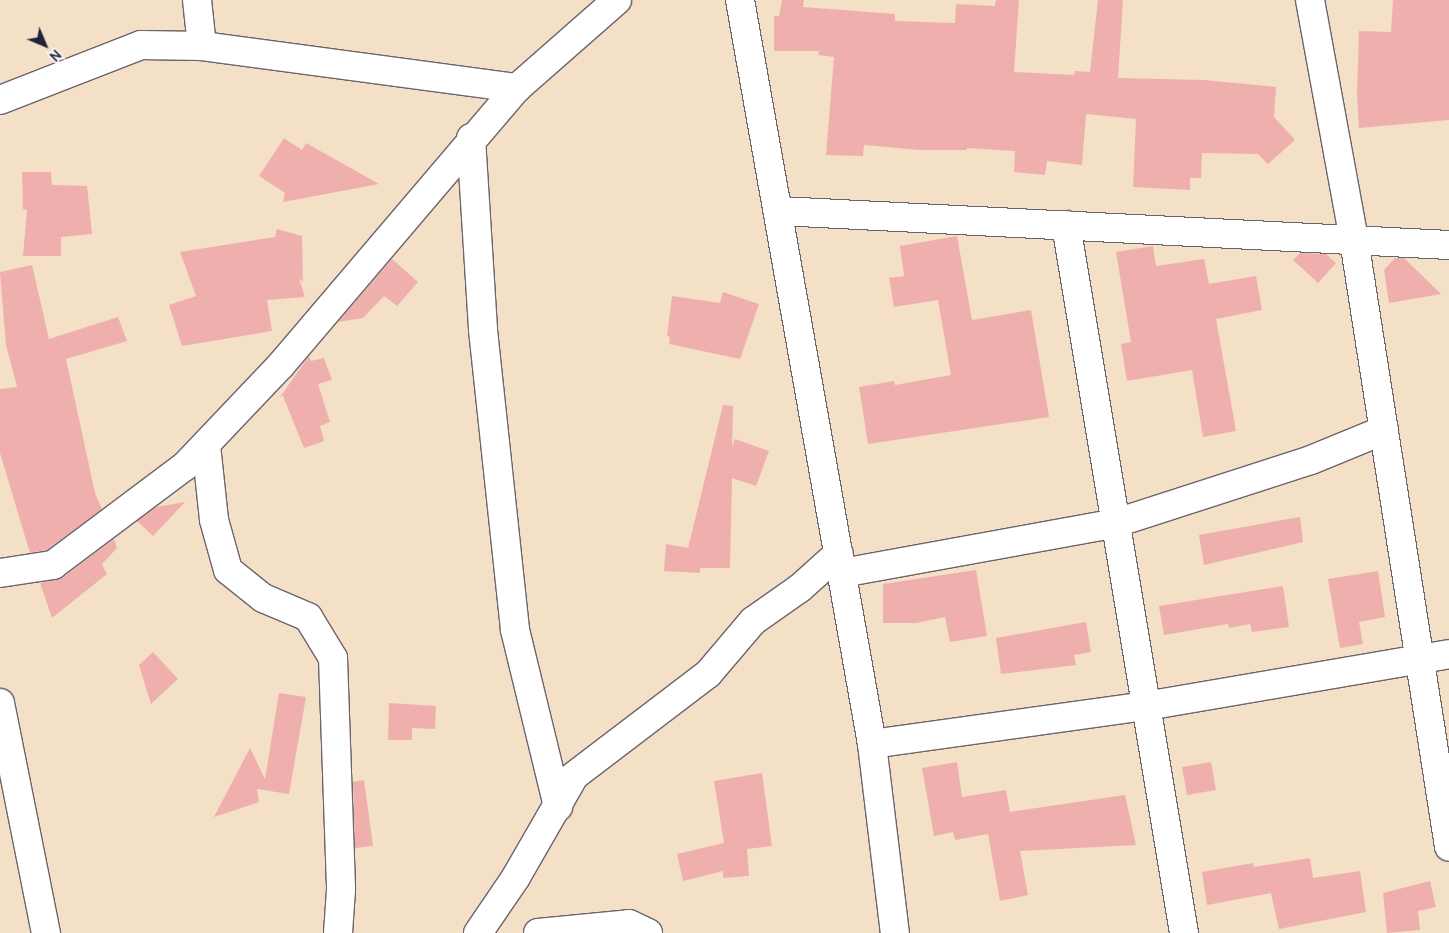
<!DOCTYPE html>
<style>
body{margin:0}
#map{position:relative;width:1449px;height:933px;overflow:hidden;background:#f4dfc7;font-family:Delius,sans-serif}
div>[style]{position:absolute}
.building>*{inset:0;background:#efb0ad}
.roads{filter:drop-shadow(1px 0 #6c646c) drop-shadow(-1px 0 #6c646c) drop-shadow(0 1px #6c646c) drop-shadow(0 -1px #6c646c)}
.minor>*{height:28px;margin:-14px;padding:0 14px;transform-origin:14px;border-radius:14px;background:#fff}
span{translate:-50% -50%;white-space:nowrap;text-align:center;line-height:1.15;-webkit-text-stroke:4px #f6f6f2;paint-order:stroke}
.north{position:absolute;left:20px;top:20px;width:50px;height:50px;-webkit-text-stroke:4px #f6f6f2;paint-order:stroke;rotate:135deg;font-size:14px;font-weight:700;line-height:20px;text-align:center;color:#22223b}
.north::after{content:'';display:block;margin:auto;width:18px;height:22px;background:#22223b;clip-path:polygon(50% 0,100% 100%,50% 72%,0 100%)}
</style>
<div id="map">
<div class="building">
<i style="clip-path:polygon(782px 0,804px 0,803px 7px,895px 14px,895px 21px,955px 23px,956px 4px,995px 6px,996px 0,1019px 0,1014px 72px,1074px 75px,1075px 71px,1090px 72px,1098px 0,1123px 0,1118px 78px,1204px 80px,1276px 87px,1274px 117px,1295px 140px,1268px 164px,1258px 154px,1202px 153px,1201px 178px,1190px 178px,1190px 190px,1133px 187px,1136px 119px,1086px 114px,1082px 165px,1047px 161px,1045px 175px,1014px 172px,1015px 151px,967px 148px,967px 150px,919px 150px,864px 145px,863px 156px,826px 155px,834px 57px,818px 55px,819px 51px,774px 51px,774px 16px,779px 16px)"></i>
<i style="clip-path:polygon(1393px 0,1449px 0,1449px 120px,1359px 128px,1357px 94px,1359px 31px,1391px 32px)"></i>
<i style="clip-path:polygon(284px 138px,302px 150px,306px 143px,379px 184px,283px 202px,285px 193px,259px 176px)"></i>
<i style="clip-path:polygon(22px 172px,51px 172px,52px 185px,87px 186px,92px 234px,61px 237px,61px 256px,23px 256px,27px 210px,23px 209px)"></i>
<i style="clip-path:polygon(277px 229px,302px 236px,303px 282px,299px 278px,305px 297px,267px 300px,272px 331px,182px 346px,169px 305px,196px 296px,180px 252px,275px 237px)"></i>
<i style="clip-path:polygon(957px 236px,972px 320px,1031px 310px,1049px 417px,868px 444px,859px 387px,894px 381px,895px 385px,951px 375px,938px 300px,894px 307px,889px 278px,904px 276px,900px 246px)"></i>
<i style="clip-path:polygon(1153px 246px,1156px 266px,1204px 259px,1209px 284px,1256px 276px,1262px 310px,1216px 319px,1236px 431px,1203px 437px,1192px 370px,1127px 381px,1121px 344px,1131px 342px,1116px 252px)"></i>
<i style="clip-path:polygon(1300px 253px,1326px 254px,1336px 263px,1318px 283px,1293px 260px)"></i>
<i style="clip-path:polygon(1395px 258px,1404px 258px,1441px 294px,1389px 303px,1384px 270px)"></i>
<i style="clip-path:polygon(392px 259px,418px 282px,397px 306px,384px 296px,363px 318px,338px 322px)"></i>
<i style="clip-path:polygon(32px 265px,49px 339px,118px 317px,127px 341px,66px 359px,95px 493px,102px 509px,47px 550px,30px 553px,0 453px,0 389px,17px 387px,6px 345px,0 272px)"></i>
<i style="clip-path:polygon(723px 292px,759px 304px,740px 359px,669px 344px,670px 337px,667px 336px,672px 296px,720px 303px)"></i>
<i style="clip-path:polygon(309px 356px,311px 361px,324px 358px,332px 380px,318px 384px,330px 422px,320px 426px,324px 441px,304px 448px,283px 396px,280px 397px)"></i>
<i style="clip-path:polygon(723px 405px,733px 406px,732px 447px,735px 439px,769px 451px,756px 486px,732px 478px,730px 568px,700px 568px,700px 573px,664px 571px,666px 544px,688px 548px)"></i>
<i style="clip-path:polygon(185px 502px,153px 536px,137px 521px,156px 507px)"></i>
<i style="clip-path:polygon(1300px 517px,1303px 542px,1204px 565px,1199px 535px)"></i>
<i style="clip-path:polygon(114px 539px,117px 548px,102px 564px,107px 574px,52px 618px,40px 583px,62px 578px)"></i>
<i style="clip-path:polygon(976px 570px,987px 636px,950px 642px,945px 617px,916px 623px,883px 623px,883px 584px)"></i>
<i style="clip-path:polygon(1378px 571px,1385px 617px,1359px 622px,1363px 644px,1340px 648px,1328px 579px)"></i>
<i style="clip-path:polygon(1283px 586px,1289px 627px,1252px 632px,1250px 624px,1229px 628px,1228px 624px,1164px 635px,1159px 606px)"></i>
<i style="clip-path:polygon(1086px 622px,1091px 652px,1074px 655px,1076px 665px,1001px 674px,996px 638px)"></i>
<i style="clip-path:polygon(153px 652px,178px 679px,151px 704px,139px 665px)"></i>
<i style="clip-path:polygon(279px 693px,306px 697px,289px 794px,257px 789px,259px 802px,214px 817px,250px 748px,265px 779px)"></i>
<i style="clip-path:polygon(389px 703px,436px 706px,435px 729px,412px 728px,412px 740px,388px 740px)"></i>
<i style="clip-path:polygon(957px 762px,962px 797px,1006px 790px,1010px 812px,1125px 795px,1136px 845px,1020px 851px,1028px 895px,1000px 901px,988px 834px,955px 840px,953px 832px,934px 836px,922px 768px)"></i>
<i style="clip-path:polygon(1211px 762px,1216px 790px,1187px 795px,1182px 767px)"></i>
<i style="clip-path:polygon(762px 773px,772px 846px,747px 849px,749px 876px,723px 878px,723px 871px,683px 881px,677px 854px,724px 843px,714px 781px)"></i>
<i style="clip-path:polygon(364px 780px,373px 846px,355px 848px,353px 782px)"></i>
<i style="clip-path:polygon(1310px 858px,1313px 878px,1360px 871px,1366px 912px,1279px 929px,1271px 893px,1207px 905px,1202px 872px,1253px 863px,1254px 867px)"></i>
<i style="clip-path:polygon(1430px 881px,1436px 907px,1418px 911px,1420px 930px,1387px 933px,1383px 893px)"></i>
</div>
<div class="roads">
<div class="minor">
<i style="left:197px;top:0;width:46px;rotate:83.8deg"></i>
<i style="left:740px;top:0;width:756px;rotate:79.94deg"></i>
<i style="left:872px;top:744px;width:190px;rotate:83.1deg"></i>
<i style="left:1310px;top:0;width:244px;rotate:79.6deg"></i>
<i style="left:1354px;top:240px;width:614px;rotate:81.1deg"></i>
<i style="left:0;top:100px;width:151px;rotate:-21.3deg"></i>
<i style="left:141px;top:45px;width:61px;rotate:0.9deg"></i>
<i style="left:202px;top:46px;width:318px;rotate:7.6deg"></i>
<i style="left:471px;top:138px;width:192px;rotate:86.4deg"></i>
<i style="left:483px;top:330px;width:302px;rotate:83.9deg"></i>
<i style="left:515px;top:630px;width:182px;rotate:76.3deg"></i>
<i style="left:780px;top:211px;width:670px;rotate:2.91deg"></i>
<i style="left:1066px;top:225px;width:718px;rotate:80.54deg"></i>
<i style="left:206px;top:445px;width:75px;rotate:83.9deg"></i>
<i style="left:214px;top:520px;width:52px;rotate:74.4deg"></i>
<i style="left:228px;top:570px;width:45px;rotate:38.7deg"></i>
<i style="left:263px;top:598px;width:49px;rotate:22.9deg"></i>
<i style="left:308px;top:617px;width:48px;rotate:58.6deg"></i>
<i style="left:333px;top:658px;width:232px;rotate:88deg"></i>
<i style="left:341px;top:890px;width:43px;rotate:94deg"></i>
<i style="left:0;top:573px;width:54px;rotate:-8.6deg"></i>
<i style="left:53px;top:565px;width:165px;rotate:-36.9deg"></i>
<i style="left:185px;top:466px;width:139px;rotate:-46.5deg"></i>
<i style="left:281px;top:365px;width:364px;rotate:-49.6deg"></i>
<i style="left:517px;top:88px;width:133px;rotate:-41.3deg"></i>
<i style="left:842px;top:573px;width:279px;rotate:-10.3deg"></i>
<i style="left:1116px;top:523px;width:205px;rotate:-17.9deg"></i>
<i style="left:1311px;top:460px;width:79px;rotate:-22.3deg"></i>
<i style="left:0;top:703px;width:235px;rotate:78.7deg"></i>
<i style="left:872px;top:744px;width:277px;rotate:-7.9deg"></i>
<i style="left:1146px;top:706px;width:307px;rotate:-9.7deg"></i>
<i style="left:478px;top:933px;width:68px;rotate:-55.8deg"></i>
<i style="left:516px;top:877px;width:116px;rotate:-60.1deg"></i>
<i style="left:574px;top:776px;width:168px;rotate:-37.3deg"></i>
<i style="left:708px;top:674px;width:70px;rotate:-49.7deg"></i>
<i style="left:753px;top:621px;width:57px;rotate:-35.1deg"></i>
<i style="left:800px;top:588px;width:52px;rotate:-41.9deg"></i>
<i style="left:538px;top:933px;width:91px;rotate:-5.6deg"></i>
<i style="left:629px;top:924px;width:21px;rotate:25deg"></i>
</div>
</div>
<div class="north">N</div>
</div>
